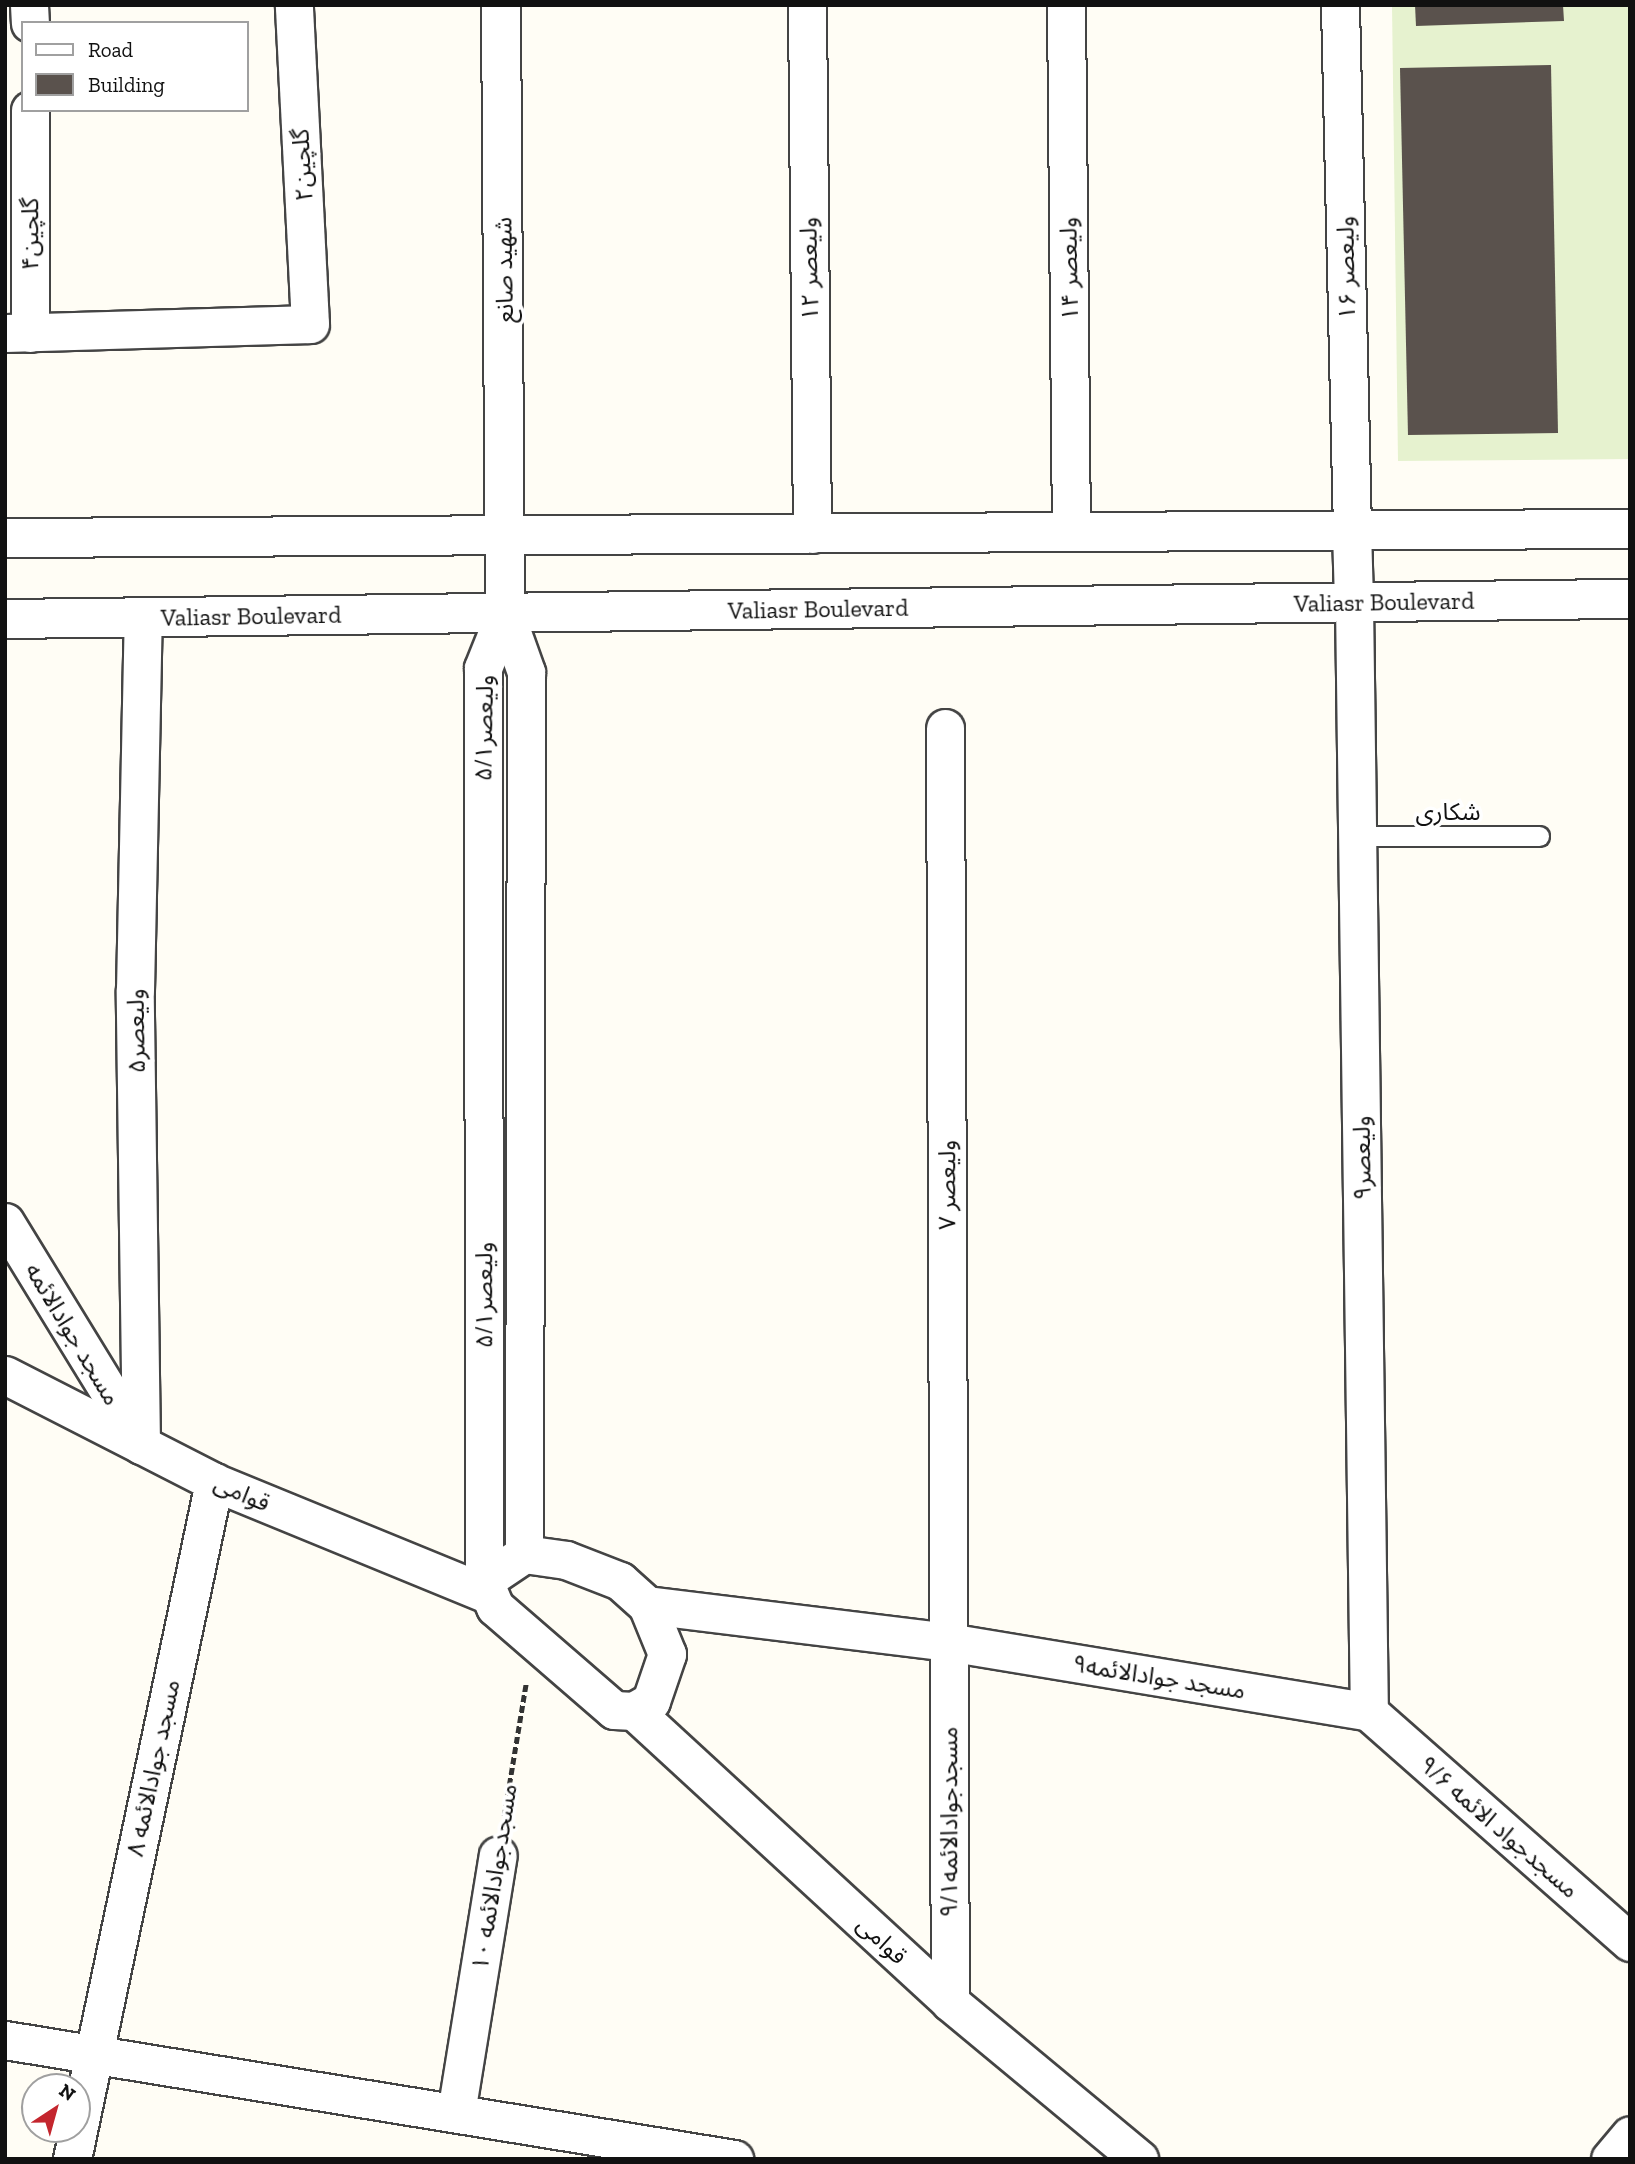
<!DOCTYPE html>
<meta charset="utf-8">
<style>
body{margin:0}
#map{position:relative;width:1635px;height:2164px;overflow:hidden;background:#fffdf5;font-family:"Zilla Slab","Noto Sans Arabic",serif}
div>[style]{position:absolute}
.pitch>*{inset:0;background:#e6f2cf}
.building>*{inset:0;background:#5a524d}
.path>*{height:4.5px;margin-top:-2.25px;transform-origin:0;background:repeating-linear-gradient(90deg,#333 0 7px,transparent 0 10.5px)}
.roads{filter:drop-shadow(2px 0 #444) drop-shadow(-2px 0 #444) drop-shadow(0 2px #444) drop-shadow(0 -2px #444)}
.service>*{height:19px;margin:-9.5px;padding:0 9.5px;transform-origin:9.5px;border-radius:9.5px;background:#fff}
.minor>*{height:37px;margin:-18.5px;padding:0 18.5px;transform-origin:18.5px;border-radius:18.5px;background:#fff}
.tertiary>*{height:38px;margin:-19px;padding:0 19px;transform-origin:19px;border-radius:19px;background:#fff}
span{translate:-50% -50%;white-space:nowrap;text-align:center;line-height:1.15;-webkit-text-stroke:7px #fff;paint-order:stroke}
.street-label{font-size:24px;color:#111}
.frame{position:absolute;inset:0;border:7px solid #111;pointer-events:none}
.legend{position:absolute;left:21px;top:21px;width:228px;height:91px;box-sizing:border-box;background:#fff;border:2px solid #a0a0a0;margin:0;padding:9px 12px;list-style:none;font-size:21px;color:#111}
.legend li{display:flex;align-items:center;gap:14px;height:35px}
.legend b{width:35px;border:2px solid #a0a0a0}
.north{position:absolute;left:21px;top:2073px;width:70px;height:70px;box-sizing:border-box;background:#fff;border:2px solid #a0a0a0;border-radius:50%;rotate:36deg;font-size:19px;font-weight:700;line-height:28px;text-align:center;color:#111}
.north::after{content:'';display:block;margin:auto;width:24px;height:32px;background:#c4262e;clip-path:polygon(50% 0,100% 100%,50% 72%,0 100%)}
</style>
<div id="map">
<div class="pitch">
<i style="clip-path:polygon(1392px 5px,1630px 5px,1630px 459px,1398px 461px)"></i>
</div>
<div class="building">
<i style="clip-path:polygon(1415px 5px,1563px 5px,1564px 21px,1416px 26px)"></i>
<i style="clip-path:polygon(1551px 65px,1558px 433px,1408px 435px,1400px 68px)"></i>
</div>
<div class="path">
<i style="left:504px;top:1816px;width:135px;rotate:-80.6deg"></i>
</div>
<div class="roads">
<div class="service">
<i style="left:1357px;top:836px;width:182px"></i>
</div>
<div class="minor">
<i style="left:29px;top:5px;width:18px;rotate:87deg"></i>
<i style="left:807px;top:5px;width:529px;rotate:89.46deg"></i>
<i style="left:1066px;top:5px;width:527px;rotate:89.46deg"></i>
<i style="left:1340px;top:5px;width:525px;rotate:88.69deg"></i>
<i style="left:30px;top:110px;width:223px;rotate:90deg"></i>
<i style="left:5px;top:333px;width:305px;rotate:-1.7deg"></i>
<i style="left:310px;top:324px;width:319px;rotate:-92.9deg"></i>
<i style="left:1354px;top:603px;width:1109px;rotate:89.23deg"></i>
<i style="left:505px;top:613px;width:63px;rotate:70.4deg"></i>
<i style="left:526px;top:672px;width:882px;rotate:90.13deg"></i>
<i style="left:945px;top:728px;width:1274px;rotate:89.78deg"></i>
<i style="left:5px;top:1222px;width:260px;rotate:58.5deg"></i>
<i style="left:5px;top:1375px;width:235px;rotate:27.1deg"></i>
<i style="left:214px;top:1482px;width:295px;rotate:22.3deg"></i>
<i style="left:141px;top:1445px;width:455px;rotate:-90.8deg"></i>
<i style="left:135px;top:990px;width:373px;rotate:-88.8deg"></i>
<i style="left:524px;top:1554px;width:42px;rotate:8.1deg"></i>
<i style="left:566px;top:1560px;width:58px;rotate:21.3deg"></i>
<i style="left:620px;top:1581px;width:36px;rotate:42deg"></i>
<i style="left:647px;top:1605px;width:53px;rotate:67.8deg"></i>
<i style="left:667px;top:1654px;width:50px;rotate:108.8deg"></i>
<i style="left:651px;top:1701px;width:20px;rotate:150deg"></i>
<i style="left:634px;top:1711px;width:20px;rotate:-177deg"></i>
<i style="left:614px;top:1710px;width:157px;rotate:-139.1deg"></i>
<i style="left:495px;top:1607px;width:28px;rotate:-113deg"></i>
<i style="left:484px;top:1581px;width:48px;rotate:-34deg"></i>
<i style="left:484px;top:1581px;width:913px;rotate:-90.06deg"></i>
<i style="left:483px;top:668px;width:59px;rotate:-68.2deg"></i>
<i style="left:647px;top:1605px;width:303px;rotate:7deg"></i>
<i style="left:948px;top:1642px;width:427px;rotate:9.4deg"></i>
<i style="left:634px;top:1711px;width:430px;rotate:42.6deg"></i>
<i style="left:950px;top:2002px;width:246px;rotate:39.7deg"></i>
<i style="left:1369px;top:1712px;width:348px;rotate:41.4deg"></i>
<i style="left:5px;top:2040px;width:739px;rotate:9.27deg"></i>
<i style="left:456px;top:2113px;width:261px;rotate:-80.8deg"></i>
<i style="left:72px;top:2159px;width:692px;rotate:-78.15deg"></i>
<i style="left:1610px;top:2159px;width:31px;rotate:-50deg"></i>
</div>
<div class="tertiary">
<i style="left:501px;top:5px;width:608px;rotate:89.62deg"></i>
<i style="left:1352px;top:530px;width:73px;rotate:88.4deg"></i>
<i style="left:5px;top:538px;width:1625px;rotate:-0.32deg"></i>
<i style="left:5px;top:619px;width:1625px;rotate:-0.71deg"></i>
</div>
</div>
<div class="street-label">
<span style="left:302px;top:165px;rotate:-93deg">گلچین۲</span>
<span style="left:30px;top:234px;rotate:-90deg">گلچین۴</span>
<span style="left:1346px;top:268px;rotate:-91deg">ولیعصر ۱۶</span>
<span style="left:809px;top:269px;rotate:-91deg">ولیعصر ۱۲</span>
<span style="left:1069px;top:269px;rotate:-91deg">ولیعصر ۱۴</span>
<span style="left:504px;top:270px;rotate:-91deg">شهید صانع</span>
<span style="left:1384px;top:602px;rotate:-1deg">Valiasr Boulevard</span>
<span style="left:818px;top:609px;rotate:-1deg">Valiasr Boulevard</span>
<span style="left:251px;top:616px;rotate:-1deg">Valiasr Boulevard</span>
<span style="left:484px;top:728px;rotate:-89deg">ولیعصر۵/۱</span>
<span style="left:1448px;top:812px">شکاری</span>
<span style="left:136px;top:1031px;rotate:-91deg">ولیعصر۵</span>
<span style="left:1362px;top:1158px;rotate:-91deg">ولیعصر۹</span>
<span style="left:947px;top:1185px;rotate:-90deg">ولیعصر ۷</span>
<span style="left:484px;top:1295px;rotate:-90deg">ولیعصر۵/۱</span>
<span style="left:73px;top:1334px;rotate:59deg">مسجد جوادالائمه</span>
<span style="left:242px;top:1493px;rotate:23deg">قوامی</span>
<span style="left:1159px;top:1677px;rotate:9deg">مسجد جوادالائمه۹</span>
<span style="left:153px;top:1768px;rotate:-78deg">۸ مسجد جوادالائمه</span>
<span style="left:949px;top:1822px;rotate:-90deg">مسجدجوادالائمه۹/۱</span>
<span style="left:1499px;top:1827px;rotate:41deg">مسجدجواد الائمه ۹/۶</span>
<span style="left:494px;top:1877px;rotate:-81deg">مسجدجوادالائمه ۱۰</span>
<span style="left:882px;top:1940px;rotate:43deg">قوامی</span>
</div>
<div class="frame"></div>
<ul class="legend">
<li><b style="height:9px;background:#fff"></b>Road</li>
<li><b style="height:19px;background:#5a524d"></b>Building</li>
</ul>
<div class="north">N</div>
</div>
